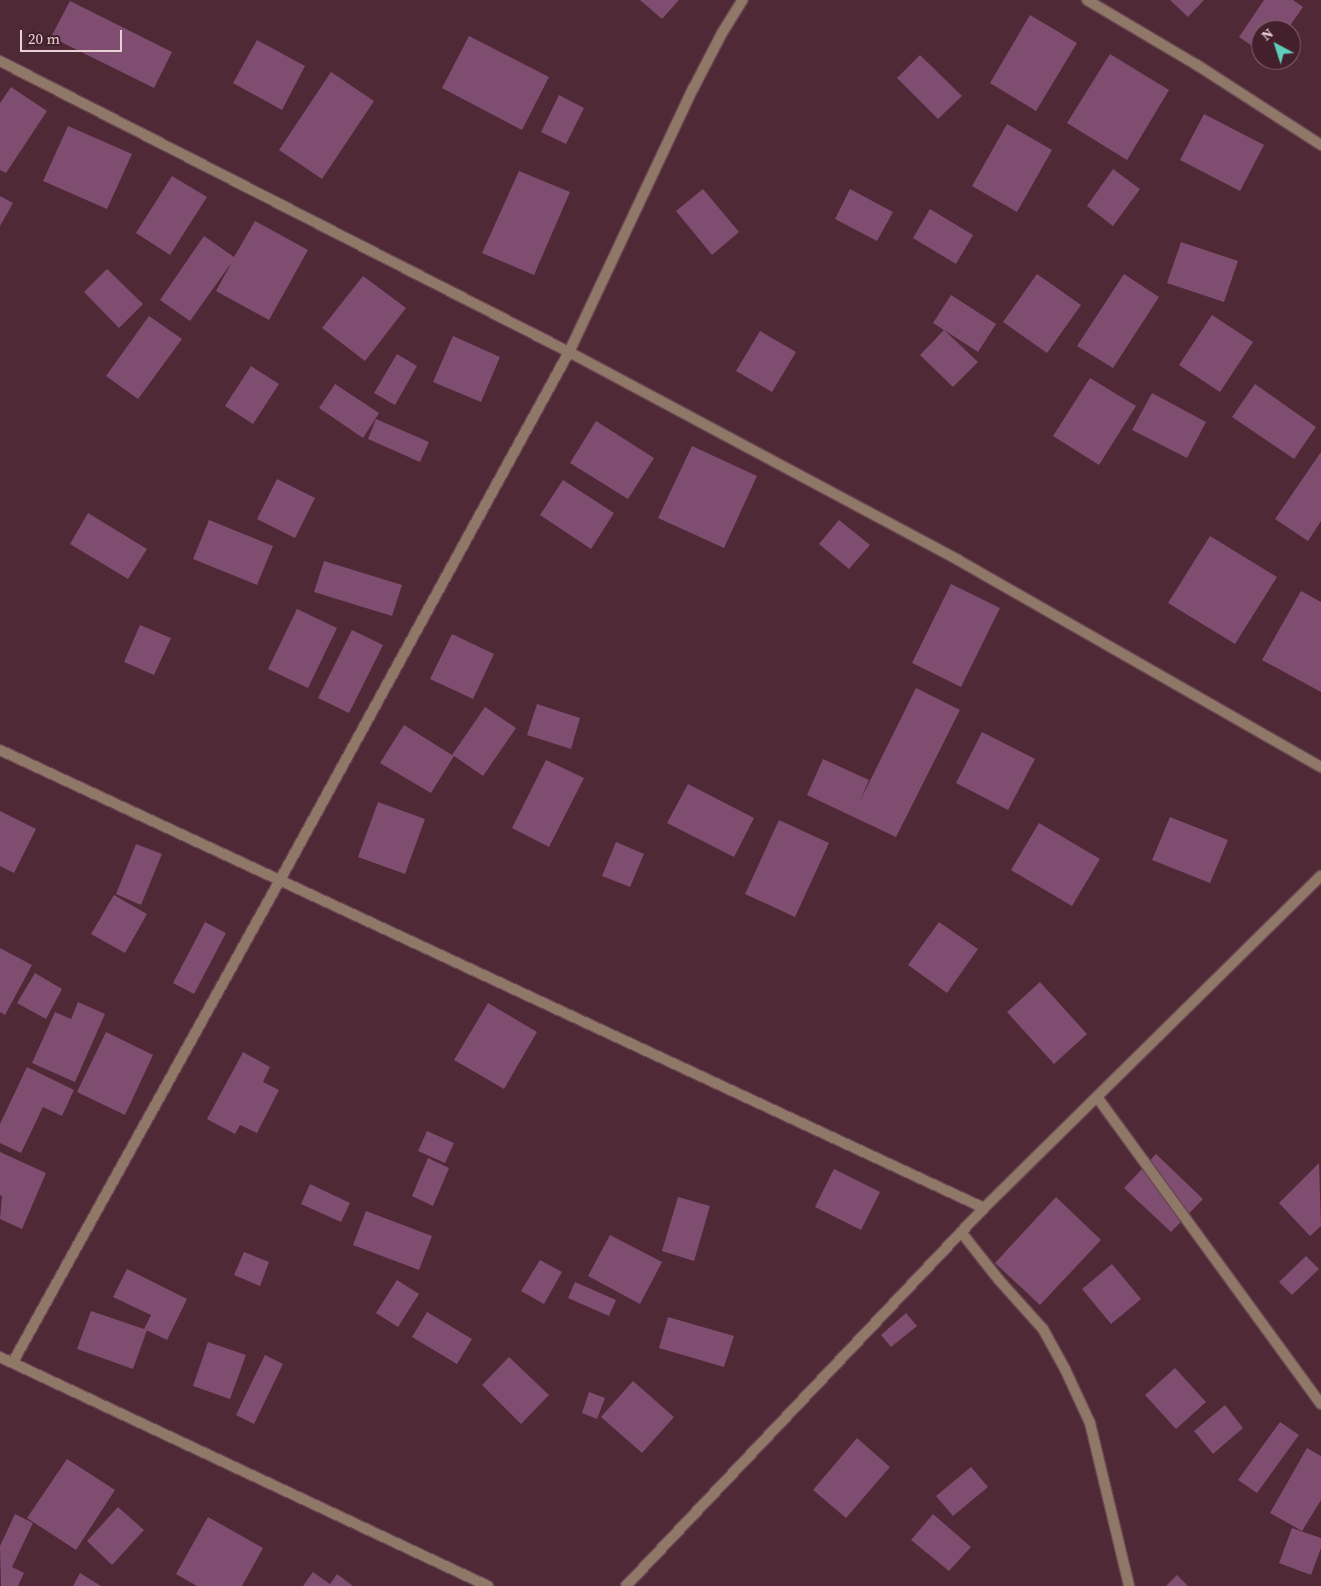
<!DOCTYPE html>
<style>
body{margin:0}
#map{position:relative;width:1321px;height:1586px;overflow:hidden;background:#4f2936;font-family:"Source Serif 4",serif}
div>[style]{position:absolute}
.building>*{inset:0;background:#7f4d70}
.roads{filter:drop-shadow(1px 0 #6b4753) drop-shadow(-1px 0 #6b4753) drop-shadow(0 1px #6b4753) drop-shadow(0 -1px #6b4753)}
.street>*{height:10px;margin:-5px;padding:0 5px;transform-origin:5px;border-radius:5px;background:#8f7867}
span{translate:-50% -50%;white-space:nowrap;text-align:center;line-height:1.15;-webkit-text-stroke:4px #441f2c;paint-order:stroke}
.north{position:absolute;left:1251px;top:20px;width:50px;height:50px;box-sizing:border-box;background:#441f2c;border:1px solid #866670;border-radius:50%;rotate:320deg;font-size:14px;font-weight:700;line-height:20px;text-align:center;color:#e9d0d7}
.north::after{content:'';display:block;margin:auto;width:18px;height:22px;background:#5eceb8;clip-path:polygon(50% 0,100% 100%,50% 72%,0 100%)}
.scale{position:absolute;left:20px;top:30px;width:102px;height:22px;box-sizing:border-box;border:2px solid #e9d0d7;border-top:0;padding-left:6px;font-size:15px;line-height:18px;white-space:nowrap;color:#e9d0d7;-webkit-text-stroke:4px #441f2c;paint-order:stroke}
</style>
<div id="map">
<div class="building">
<i style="clip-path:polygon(640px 0,679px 0,662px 19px)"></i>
<i style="clip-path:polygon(1170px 0,1204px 0,1188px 17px)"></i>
<i style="clip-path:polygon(1264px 0,1293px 0,1303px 7px,1287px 30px,1261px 30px,1261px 52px,1239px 37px)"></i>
<i style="clip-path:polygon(70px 1px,172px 52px,154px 88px,51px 37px)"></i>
<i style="clip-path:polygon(1030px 15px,1077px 43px,1036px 111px,990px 83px)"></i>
<i style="clip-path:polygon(469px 36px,549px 77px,522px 130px,442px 88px)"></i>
<i style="clip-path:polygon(257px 40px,305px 66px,282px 110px,233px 83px)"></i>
<i style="clip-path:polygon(1110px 54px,1169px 90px,1127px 160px,1067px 123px)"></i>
<i style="clip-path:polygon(920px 55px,962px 96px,938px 119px,897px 78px)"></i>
<i style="clip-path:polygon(331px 72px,374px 101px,322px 179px,279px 150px)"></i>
<i style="clip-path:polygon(11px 87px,47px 111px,6px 173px,0 170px,0 103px)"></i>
<i style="clip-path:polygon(559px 95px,584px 108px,566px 144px,541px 132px)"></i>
<i style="clip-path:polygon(1204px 114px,1264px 145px,1240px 191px,1180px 160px)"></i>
<i style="clip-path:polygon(1007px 124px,1052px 150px,1017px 212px,972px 186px)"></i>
<i style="clip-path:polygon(68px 126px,132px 154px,107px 209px,43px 181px)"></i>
<i style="clip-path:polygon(1113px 169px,1140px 189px,1113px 226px,1087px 206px)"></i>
<i style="clip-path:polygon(519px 171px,570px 192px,534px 275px,482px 253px)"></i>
<i style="clip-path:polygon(172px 176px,207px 197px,170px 255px,136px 233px)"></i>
<i style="clip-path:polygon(703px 189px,739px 232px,712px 255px,676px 211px)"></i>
<i style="clip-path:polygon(850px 189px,893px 212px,877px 241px,835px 219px)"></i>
<i style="clip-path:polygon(0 196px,13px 203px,0 226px)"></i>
<i style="clip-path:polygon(930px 209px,973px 235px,956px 264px,913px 238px)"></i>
<i style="clip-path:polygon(255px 221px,308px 250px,269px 320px,216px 291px,232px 262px,190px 321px,160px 300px,204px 236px,234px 257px)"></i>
<i style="clip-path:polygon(1181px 242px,1238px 261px,1224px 302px,1167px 283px)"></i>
<i style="clip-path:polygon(107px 269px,143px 304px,119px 328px,84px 292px)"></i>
<i style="clip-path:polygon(1037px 274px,1081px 305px,1047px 353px,1003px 322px)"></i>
<i style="clip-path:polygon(1124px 274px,1159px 297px,1113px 368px,1077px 346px)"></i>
<i style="clip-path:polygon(363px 276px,406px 308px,365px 361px,322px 328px)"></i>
<i style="clip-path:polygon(951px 295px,996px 324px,978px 352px,944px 330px,978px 362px,953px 387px,920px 355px,944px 330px,933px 323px)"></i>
<i style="clip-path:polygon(1212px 315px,1253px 342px,1220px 392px,1179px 365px)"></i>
<i style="clip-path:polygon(149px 316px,182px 339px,138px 399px,106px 376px)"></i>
<i style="clip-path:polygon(760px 331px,796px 352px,772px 392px,736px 371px)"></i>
<i style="clip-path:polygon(453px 336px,500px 357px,481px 402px,433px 382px)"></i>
<i style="clip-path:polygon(397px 354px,417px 366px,395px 405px,374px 393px)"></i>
<i style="clip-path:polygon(251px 366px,279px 384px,253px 424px,225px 406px)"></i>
<i style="clip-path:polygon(1090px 378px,1136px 406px,1099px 465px,1053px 436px)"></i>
<i style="clip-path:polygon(335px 384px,379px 413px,363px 438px,319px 408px)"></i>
<i style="clip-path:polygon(1255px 384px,1316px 427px,1294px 459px,1232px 417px)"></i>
<i style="clip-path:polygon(1152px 393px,1206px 422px,1187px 458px,1132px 430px)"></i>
<i style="clip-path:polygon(376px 419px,429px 442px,420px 462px,368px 439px)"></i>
<i style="clip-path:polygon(596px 421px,654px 458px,628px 499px,570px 463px)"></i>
<i style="clip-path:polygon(692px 446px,757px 476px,724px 548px,658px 518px)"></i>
<i style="clip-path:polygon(1321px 452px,1321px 521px,1308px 541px,1275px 519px)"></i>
<i style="clip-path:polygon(277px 479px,315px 498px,295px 538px,257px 519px)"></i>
<i style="clip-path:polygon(563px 480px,614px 513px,591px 549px,540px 515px)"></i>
<i style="clip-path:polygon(88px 513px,147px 549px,128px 579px,70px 544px)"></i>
<i style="clip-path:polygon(209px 520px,273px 546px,257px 585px,193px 559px)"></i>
<i style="clip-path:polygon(839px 520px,870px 545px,849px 569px,819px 544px)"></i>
<i style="clip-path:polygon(1210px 536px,1277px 577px,1235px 644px,1168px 603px)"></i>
<i style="clip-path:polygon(324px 561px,402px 585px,392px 616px,314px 592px)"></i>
<i style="clip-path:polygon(951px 584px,1000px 608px,961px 687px,912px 663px)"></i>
<i style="clip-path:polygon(1301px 591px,1321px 602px,1321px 692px,1262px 660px)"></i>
<i style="clip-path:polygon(297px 609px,337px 628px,308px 688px,268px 669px)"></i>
<i style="clip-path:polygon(140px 625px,171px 638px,154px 675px,124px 662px)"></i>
<i style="clip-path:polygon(352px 630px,383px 645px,349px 713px,318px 698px)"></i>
<i style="clip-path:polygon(452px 634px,494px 654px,473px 699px,430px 679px)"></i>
<i style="clip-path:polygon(916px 688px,960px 710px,896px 837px,807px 795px,823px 759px,869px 780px,859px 803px)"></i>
<i style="clip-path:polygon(537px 704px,580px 718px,571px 749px,527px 735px)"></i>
<i style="clip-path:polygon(485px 707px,516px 728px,483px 776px,454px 756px,431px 793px,380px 763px,404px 725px,452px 755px)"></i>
<i style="clip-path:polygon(982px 732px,1035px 759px,1008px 810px,956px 783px)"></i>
<i style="clip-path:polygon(546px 760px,584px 778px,549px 847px,512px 828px)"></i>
<i style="clip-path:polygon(688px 784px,754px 818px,734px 857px,667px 823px)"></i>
<i style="clip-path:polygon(378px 802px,425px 819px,405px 874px,358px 857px)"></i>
<i style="clip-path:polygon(0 811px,36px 829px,14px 873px,0 866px)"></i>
<i style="clip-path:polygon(1170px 817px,1228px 840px,1210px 883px,1152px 860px)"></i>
<i style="clip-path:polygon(779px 820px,829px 843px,795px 917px,745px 894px)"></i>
<i style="clip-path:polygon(1039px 823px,1100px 859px,1072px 906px,1011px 870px)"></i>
<i style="clip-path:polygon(616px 842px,644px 854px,630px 887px,602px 876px)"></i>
<i style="clip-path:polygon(136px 844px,162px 854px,141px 905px,116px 894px)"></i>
<i style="clip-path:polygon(114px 895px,147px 914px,125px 953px,91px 934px)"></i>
<i style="clip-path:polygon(205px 922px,226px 933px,194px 994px,173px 983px)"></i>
<i style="clip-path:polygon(939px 922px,978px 949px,947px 993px,908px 965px)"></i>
<i style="clip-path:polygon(0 948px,32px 965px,5px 1015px,0 1012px)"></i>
<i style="clip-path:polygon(35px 973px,62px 989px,46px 1019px,17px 1003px)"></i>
<i style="clip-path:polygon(1040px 982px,1087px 1034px,1054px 1064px,1007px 1012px)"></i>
<i style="clip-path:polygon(78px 1002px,105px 1014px,75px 1082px,32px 1063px,55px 1012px,71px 1019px)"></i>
<i style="clip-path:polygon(488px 1003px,537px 1032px,504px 1089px,454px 1060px)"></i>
<i style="clip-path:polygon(106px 1032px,153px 1055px,125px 1115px,77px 1092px)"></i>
<i style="clip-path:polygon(243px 1052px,270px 1067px,263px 1082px,279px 1090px,257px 1133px,240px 1125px,235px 1134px,207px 1119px)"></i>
<i style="clip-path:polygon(27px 1067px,74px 1090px,62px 1116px,43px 1107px,21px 1153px,0 1143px,0 1124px)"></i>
<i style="clip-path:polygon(427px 1131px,454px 1143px,445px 1163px,418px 1151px)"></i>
<i style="clip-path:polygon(0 1152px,46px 1173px,22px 1229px,0 1219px,2px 1196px,0 1195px)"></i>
<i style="clip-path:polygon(1156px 1154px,1203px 1199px,1171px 1232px,1124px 1188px)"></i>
<i style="clip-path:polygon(428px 1158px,449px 1168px,433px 1206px,412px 1196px)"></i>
<i style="clip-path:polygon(1319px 1163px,1321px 1226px,1310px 1236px,1279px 1203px)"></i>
<i style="clip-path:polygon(834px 1169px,880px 1192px,861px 1230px,815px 1207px)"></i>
<i style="clip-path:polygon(310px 1184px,350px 1203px,341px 1222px,301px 1204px)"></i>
<i style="clip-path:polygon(678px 1197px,710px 1206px,694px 1261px,662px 1251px)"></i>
<i style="clip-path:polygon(1056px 1197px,1101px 1240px,1040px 1305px,995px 1263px)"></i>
<i style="clip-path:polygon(366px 1211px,432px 1236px,419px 1270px,353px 1245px)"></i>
<i style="clip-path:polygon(610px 1235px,662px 1262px,640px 1304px,588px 1276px)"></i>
<i style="clip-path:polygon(244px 1252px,269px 1262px,260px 1286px,234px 1275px)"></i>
<i style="clip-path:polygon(1306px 1256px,1319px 1269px,1292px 1295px,1279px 1282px)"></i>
<i style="clip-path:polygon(540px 1260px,562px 1272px,544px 1304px,521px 1291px)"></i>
<i style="clip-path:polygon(1112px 1264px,1141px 1299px,1111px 1324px,1082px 1289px)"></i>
<i style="clip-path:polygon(127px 1269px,187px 1299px,167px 1340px,144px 1329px,151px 1315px,113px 1297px)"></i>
<i style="clip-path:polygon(397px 1280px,419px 1294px,398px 1327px,376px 1313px)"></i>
<i style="clip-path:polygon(575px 1282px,616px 1300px,609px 1316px,568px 1298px)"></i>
<i style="clip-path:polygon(91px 1311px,147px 1330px,133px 1369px,77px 1349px)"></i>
<i style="clip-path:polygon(427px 1312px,472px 1339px,457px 1364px,412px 1337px)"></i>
<i style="clip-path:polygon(906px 1313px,917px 1326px,891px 1347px,881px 1335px)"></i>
<i style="clip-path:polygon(668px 1317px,734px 1336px,724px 1367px,659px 1348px)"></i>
<i style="clip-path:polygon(208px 1342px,246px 1355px,230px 1399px,193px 1386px)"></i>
<i style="clip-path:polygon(265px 1355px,283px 1364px,254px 1424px,236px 1415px)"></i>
<i style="clip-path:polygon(509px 1357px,549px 1395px,521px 1424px,482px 1385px)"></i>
<i style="clip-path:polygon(1175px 1368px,1206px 1402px,1176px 1429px,1145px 1395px)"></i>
<i style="clip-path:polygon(633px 1381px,674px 1417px,642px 1453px,601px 1417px)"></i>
<i style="clip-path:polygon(589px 1392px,605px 1398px,597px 1419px,582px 1413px)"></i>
<i style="clip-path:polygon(1225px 1405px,1243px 1428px,1213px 1454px,1194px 1431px)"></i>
<i style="clip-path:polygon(1280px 1422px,1299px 1435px,1257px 1493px,1238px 1480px)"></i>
<i style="clip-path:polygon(857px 1438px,890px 1467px,846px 1518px,813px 1490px)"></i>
<i style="clip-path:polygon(1307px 1448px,1321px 1456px,1321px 1500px,1302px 1531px,1270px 1513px)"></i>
<i style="clip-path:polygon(67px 1459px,115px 1490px,76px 1550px,27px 1518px)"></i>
<i style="clip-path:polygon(971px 1467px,988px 1487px,953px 1516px,936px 1496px)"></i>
<i style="clip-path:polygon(118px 1507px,144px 1530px,112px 1565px,87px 1541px)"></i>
<i style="clip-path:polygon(15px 1514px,33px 1523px,12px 1567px,24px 1573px,18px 1586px,1px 1586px,0 1546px)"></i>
<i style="clip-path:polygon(933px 1514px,971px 1547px,949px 1571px,911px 1540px)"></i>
<i style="clip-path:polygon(208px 1517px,263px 1548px,242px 1586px,197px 1586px,176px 1574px)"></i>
<i style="clip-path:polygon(1292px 1528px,1321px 1538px,1321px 1548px,1311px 1575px,1279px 1563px)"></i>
<i style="clip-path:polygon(313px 1572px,330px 1584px,337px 1574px,353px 1586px,303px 1586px)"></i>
<i style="clip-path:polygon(80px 1573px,101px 1586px,73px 1586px)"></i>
<i style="clip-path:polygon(1177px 1575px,1188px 1586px,1166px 1586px)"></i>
</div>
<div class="roads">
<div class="street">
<i style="left:1087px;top:0;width:128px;rotate:30.6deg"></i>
<i style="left:1197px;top:65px;width:148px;rotate:32.8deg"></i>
<i style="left:0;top:61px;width:639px;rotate:27.09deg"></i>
<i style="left:569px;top:352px;width:441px;rotate:28.1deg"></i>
<i style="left:958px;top:560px;width:418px;rotate:29.7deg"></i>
<i style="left:0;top:750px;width:1085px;rotate:24.96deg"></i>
<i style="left:1097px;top:1097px;width:380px;rotate:53.9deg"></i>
<i style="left:961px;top:1232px;width:61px;rotate:51.6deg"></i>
<i style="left:999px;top:1280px;width:66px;rotate:48.1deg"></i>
<i style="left:1043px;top:1329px;width:46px;rotate:61.2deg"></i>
<i style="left:1065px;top:1369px;width:60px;rotate:65.2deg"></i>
<i style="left:1090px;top:1423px;width:168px;rotate:76.5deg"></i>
<i style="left:0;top:1357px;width:539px;rotate:25.14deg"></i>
<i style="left:13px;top:1362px;width:551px;rotate:-61.02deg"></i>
<i style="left:280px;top:880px;width:602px;rotate:-61.31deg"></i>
<i style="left:569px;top:352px;width:291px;rotate:-64.8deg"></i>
<i style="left:693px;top:89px;width:63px;rotate:-62.6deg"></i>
<i style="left:722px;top:33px;width:39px;rotate:-58deg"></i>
<i style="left:626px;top:1586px;width:521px;rotate:-46.56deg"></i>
<i style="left:984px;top:1208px;width:473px;rotate:-44.6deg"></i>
</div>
</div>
<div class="north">N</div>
<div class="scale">20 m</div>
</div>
